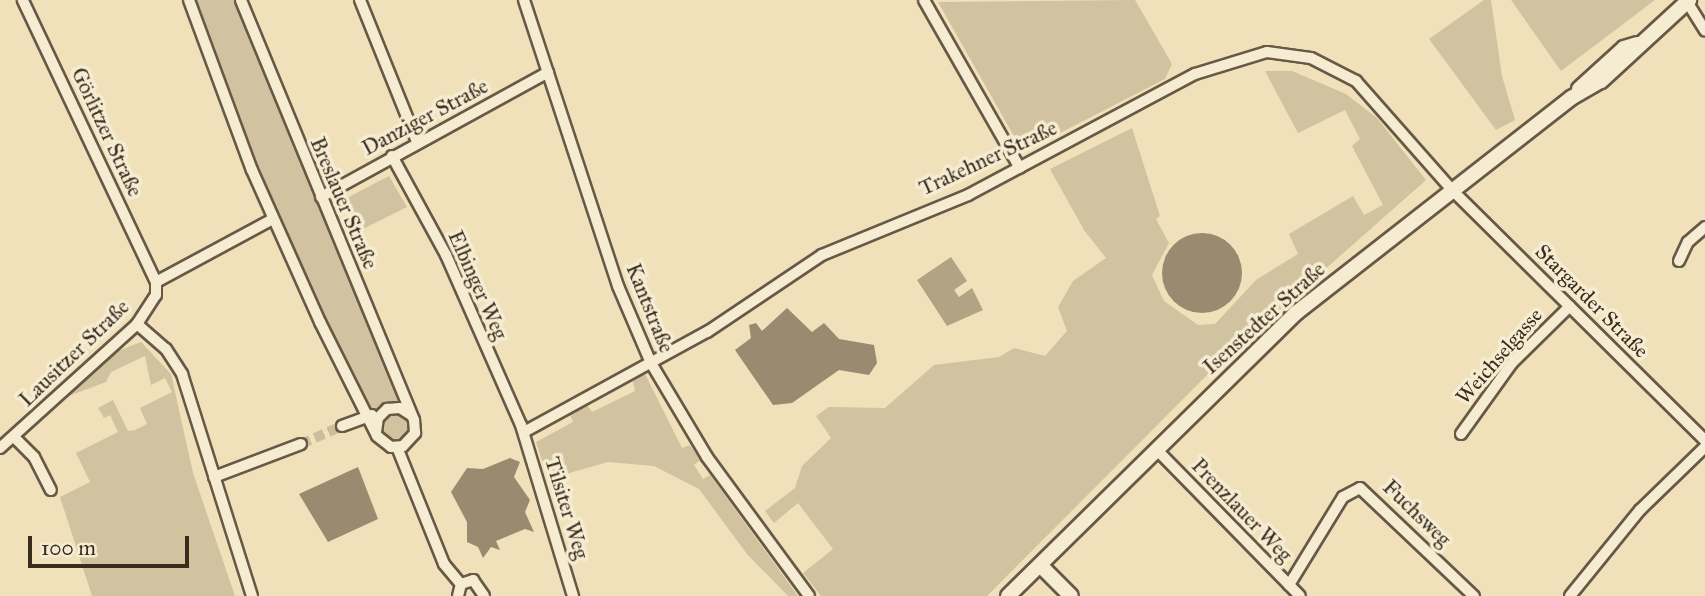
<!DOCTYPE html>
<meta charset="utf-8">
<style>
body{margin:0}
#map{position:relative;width:1705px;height:596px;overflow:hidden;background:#f0e1ba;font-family:"IM FELL Great Primer",serif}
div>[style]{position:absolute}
.green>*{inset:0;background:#d1c2a0}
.water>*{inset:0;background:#b2a385}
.building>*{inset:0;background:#998a70}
.round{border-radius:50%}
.street-tunnel>*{height:10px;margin-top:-5px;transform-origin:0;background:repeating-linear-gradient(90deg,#ccbd9b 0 10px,transparent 0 15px)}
.roads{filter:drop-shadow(2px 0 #685846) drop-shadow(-2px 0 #685846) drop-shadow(0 2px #685846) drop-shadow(0 -2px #685846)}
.street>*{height:10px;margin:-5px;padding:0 5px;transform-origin:5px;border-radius:5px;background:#f5ecd2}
.secondary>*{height:14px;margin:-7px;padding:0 7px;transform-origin:7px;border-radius:7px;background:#f5ecd2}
span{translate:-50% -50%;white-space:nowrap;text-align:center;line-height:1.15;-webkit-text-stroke:7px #f5ecd2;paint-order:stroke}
.street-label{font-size:21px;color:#3a2b1f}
.scale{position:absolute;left:28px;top:536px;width:161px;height:32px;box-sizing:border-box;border:4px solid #3a2b1f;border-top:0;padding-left:9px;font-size:21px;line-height:24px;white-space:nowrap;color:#3a2b1f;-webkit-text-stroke:5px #f5ecd2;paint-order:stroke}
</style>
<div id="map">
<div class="green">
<i style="clip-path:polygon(194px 0,236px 0,412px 427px,406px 440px,393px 443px,383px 435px,324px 317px,261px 182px)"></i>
<i style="clip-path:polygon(1135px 0,1172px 64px,1165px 79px,1023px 152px,938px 2px)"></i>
<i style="clip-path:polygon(1484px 0,1491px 0,1502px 76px,1515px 120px,1496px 130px,1429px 39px)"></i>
<i style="clip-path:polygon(1511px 0,1655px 0,1561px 71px)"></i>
<i style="clip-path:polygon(1265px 71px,1292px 71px,1346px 94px,1377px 118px,1426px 180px,1218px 364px,987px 596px,821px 596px,803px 573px,833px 549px,798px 503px,774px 523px,765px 511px,795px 488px,802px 466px,831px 438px,816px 416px,829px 407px,885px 408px,934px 365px,999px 357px,1014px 348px,1045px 356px,1067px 331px,1058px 307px,1073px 281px,1106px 258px,1084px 230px,1050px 169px,1132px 128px,1160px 216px,1156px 219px,1169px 243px,1152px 275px,1164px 301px,1198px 325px,1215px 324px,1256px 280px,1298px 254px,1289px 234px,1353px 196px,1364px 215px,1383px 205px,1352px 146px,1360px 139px,1345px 110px,1298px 133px)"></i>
<i style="clip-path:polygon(389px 176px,407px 207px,357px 232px,343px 200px)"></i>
<i style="clip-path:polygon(141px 342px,171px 374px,193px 473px,235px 596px,92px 596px,60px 497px,90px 482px,76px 453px,118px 432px,110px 415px,104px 418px,98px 408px,113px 400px,128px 431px,135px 430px,147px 424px,140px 408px,172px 392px,165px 378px,151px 385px,145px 356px,111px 372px,106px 382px,66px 397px,108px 355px)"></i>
<i style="clip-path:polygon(645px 374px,682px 448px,690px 445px,700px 460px,694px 465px,703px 479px,710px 475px,798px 596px,788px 596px,747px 554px,699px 489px,654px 466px,608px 462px,548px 479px,536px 442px,573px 422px,570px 414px,587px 405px,592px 412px,635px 391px,633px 381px)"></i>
</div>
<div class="water">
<i style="clip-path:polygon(951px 257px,967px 281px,954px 290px,959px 297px,972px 288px,983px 310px,947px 326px,917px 280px)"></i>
</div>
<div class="building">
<i class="round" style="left:1162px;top:233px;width:80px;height:80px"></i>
<i style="clip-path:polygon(787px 308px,812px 332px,824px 323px,839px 339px,874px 345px,877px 363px,869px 375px,839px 370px,792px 403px,773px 405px,735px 350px,751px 338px,749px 325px,756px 323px,762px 331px)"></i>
<i style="clip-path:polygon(510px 458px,520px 462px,514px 477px,530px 500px,525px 512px,534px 532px,525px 529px,496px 541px,500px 550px,491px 547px,483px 558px,478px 547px,467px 542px,467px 522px,451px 492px,467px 468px,483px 469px)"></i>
<i style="clip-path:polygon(358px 467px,378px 519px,328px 542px,299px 494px)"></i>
</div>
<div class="street-tunnel">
<i style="left:301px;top:444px;width:45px;rotate:-23.7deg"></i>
</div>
<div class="roads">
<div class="street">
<i style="left:189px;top:0;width:181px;rotate:69.7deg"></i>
<i style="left:252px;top:170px;width:167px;rotate:65.9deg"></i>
<i style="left:320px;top:322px;width:127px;rotate:63.4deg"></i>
<i style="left:377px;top:436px;width:18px;rotate:38deg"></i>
<i style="left:391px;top:447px;width:12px;rotate:-5deg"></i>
<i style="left:403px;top:446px;width:18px;rotate:-47deg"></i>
<i style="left:415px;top:433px;width:13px;rotate:-94deg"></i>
<i style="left:414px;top:420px;width:454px;rotate:-112.4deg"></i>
<i style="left:360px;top:0;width:153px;rotate:68.1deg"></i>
<i style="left:524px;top:0;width:301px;rotate:71.8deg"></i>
<i style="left:618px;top:286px;width:84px;rotate:66.8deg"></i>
<i style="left:651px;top:363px;width:109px;rotate:59.2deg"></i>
<i style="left:707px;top:457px;width:172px;rotate:53.7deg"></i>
<i style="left:924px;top:0;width:193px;rotate:60.3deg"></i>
<i style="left:1686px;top:0;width:36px;rotate:58deg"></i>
<i style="left:392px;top:156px;width:113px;rotate:61.4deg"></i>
<i style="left:446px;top:255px;width:186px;rotate:66.2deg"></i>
<i style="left:521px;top:425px;width:179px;rotate:73.1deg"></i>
<i style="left:321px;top:197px;width:259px;rotate:-28.8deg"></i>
<i style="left:1679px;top:261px;width:21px;rotate:-65deg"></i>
<i style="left:1688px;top:242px;width:23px;rotate:-41deg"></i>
<i style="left:156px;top:282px;width:133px;rotate:-28.3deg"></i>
<i style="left:137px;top:324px;width:38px;rotate:41deg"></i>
<i style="left:166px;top:349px;width:30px;rotate:57deg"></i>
<i style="left:182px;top:374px;width:233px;rotate:72.5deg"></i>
<i style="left:342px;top:426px;width:32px;rotate:-20deg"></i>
<i style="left:376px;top:432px;width:14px;rotate:-82deg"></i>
<i style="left:378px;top:418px;width:13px;rotate:-45deg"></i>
<i style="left:387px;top:409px;width:13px;rotate:-4deg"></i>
<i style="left:400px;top:408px;width:13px;rotate:32deg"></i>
<i style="left:524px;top:432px;width:209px;rotate:-28.7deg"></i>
<i style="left:707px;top:332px;width:138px;rotate:-33.8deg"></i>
<i style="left:822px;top:255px;width:158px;rotate:-22.3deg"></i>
<i style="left:968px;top:195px;width:257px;rotate:-28.1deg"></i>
<i style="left:1195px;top:74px;width:75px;rotate:-17deg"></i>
<i style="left:1267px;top:52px;width:44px;rotate:7.8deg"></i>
<i style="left:1311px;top:58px;width:51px;rotate:27.1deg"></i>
<i style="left:1356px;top:81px;width:145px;rotate:48.6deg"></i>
<i style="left:1452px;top:190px;width:356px;rotate:44.7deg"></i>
<i style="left:1461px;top:434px;width:87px;rotate:-54.3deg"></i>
<i style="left:1512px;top:363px;width:81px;rotate:-44.5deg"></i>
<i style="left:15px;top:438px;width:27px;rotate:45deg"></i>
<i style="left:34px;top:457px;width:37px;rotate:63deg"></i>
<i style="left:397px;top:447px;width:126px;rotate:68.1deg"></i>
<i style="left:444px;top:564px;width:26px;rotate:50deg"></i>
<i style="left:0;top:448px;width:185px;rotate:-42.1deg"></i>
<i style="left:137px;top:324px;width:35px;rotate:-57deg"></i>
<i style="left:156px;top:295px;width:13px;rotate:-90deg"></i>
<i style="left:156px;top:282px;width:312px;rotate:-115.3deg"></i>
<i style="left:1157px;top:450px;width:204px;rotate:45.6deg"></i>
<i style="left:214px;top:477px;width:93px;rotate:-20.8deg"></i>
<i style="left:1289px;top:585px;width:103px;rotate:-58.5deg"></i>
<i style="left:1343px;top:497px;width:19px;rotate:-28deg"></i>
<i style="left:1360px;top:488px;width:157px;rotate:43.5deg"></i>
<i style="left:458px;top:596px;width:12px;rotate:-76deg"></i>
<i style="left:461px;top:584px;width:13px;rotate:-18deg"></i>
<i style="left:473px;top:580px;width:19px;rotate:55deg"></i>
<i style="left:1570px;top:596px;width:111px;rotate:-50.9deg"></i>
<i style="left:1640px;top:510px;width:91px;rotate:-44.1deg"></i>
</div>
<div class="secondary">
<i style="left:1579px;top:89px;width:61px;rotate:-42.3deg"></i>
<i style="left:1624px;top:48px;width:14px;rotate:-17deg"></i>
<i style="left:1041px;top:566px;width:42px;rotate:45deg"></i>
<i style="left:1008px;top:596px;width:404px;rotate:-44.5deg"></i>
<i style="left:1296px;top:313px;width:349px;rotate:-38deg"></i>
<i style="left:1571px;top:98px;width:34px;rotate:-30deg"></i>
<i style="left:1601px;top:81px;width:120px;rotate:-42.6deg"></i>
</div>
</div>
<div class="street-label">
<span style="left:425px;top:117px;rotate:-28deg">Danziger Straße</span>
<span style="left:107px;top:132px;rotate:65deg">Görlitzer Straße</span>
<span style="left:988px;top:158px;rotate:-25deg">Trakehner Straße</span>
<span style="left:344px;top:203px;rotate:67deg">Breslauer Straße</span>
<span style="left:478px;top:285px;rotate:66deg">Elbinger Weg</span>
<span style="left:1592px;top:301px;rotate:45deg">Stargarder Straße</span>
<span style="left:650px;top:308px;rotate:68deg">Kantstraße</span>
<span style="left:1264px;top:318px;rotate:-42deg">Isenstedter Straße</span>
<span style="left:74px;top:353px;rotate:-44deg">Lausitzer Straße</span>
<span style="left:1499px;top:356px;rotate:-49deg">Weichselgasse</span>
<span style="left:567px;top:508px;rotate:73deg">Tilsiter Weg</span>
<span style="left:1242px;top:510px;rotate:46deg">Prenzlauer Weg</span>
<span style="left:1417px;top:513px;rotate:44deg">Fuchsweg</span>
</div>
<div class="scale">100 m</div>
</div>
